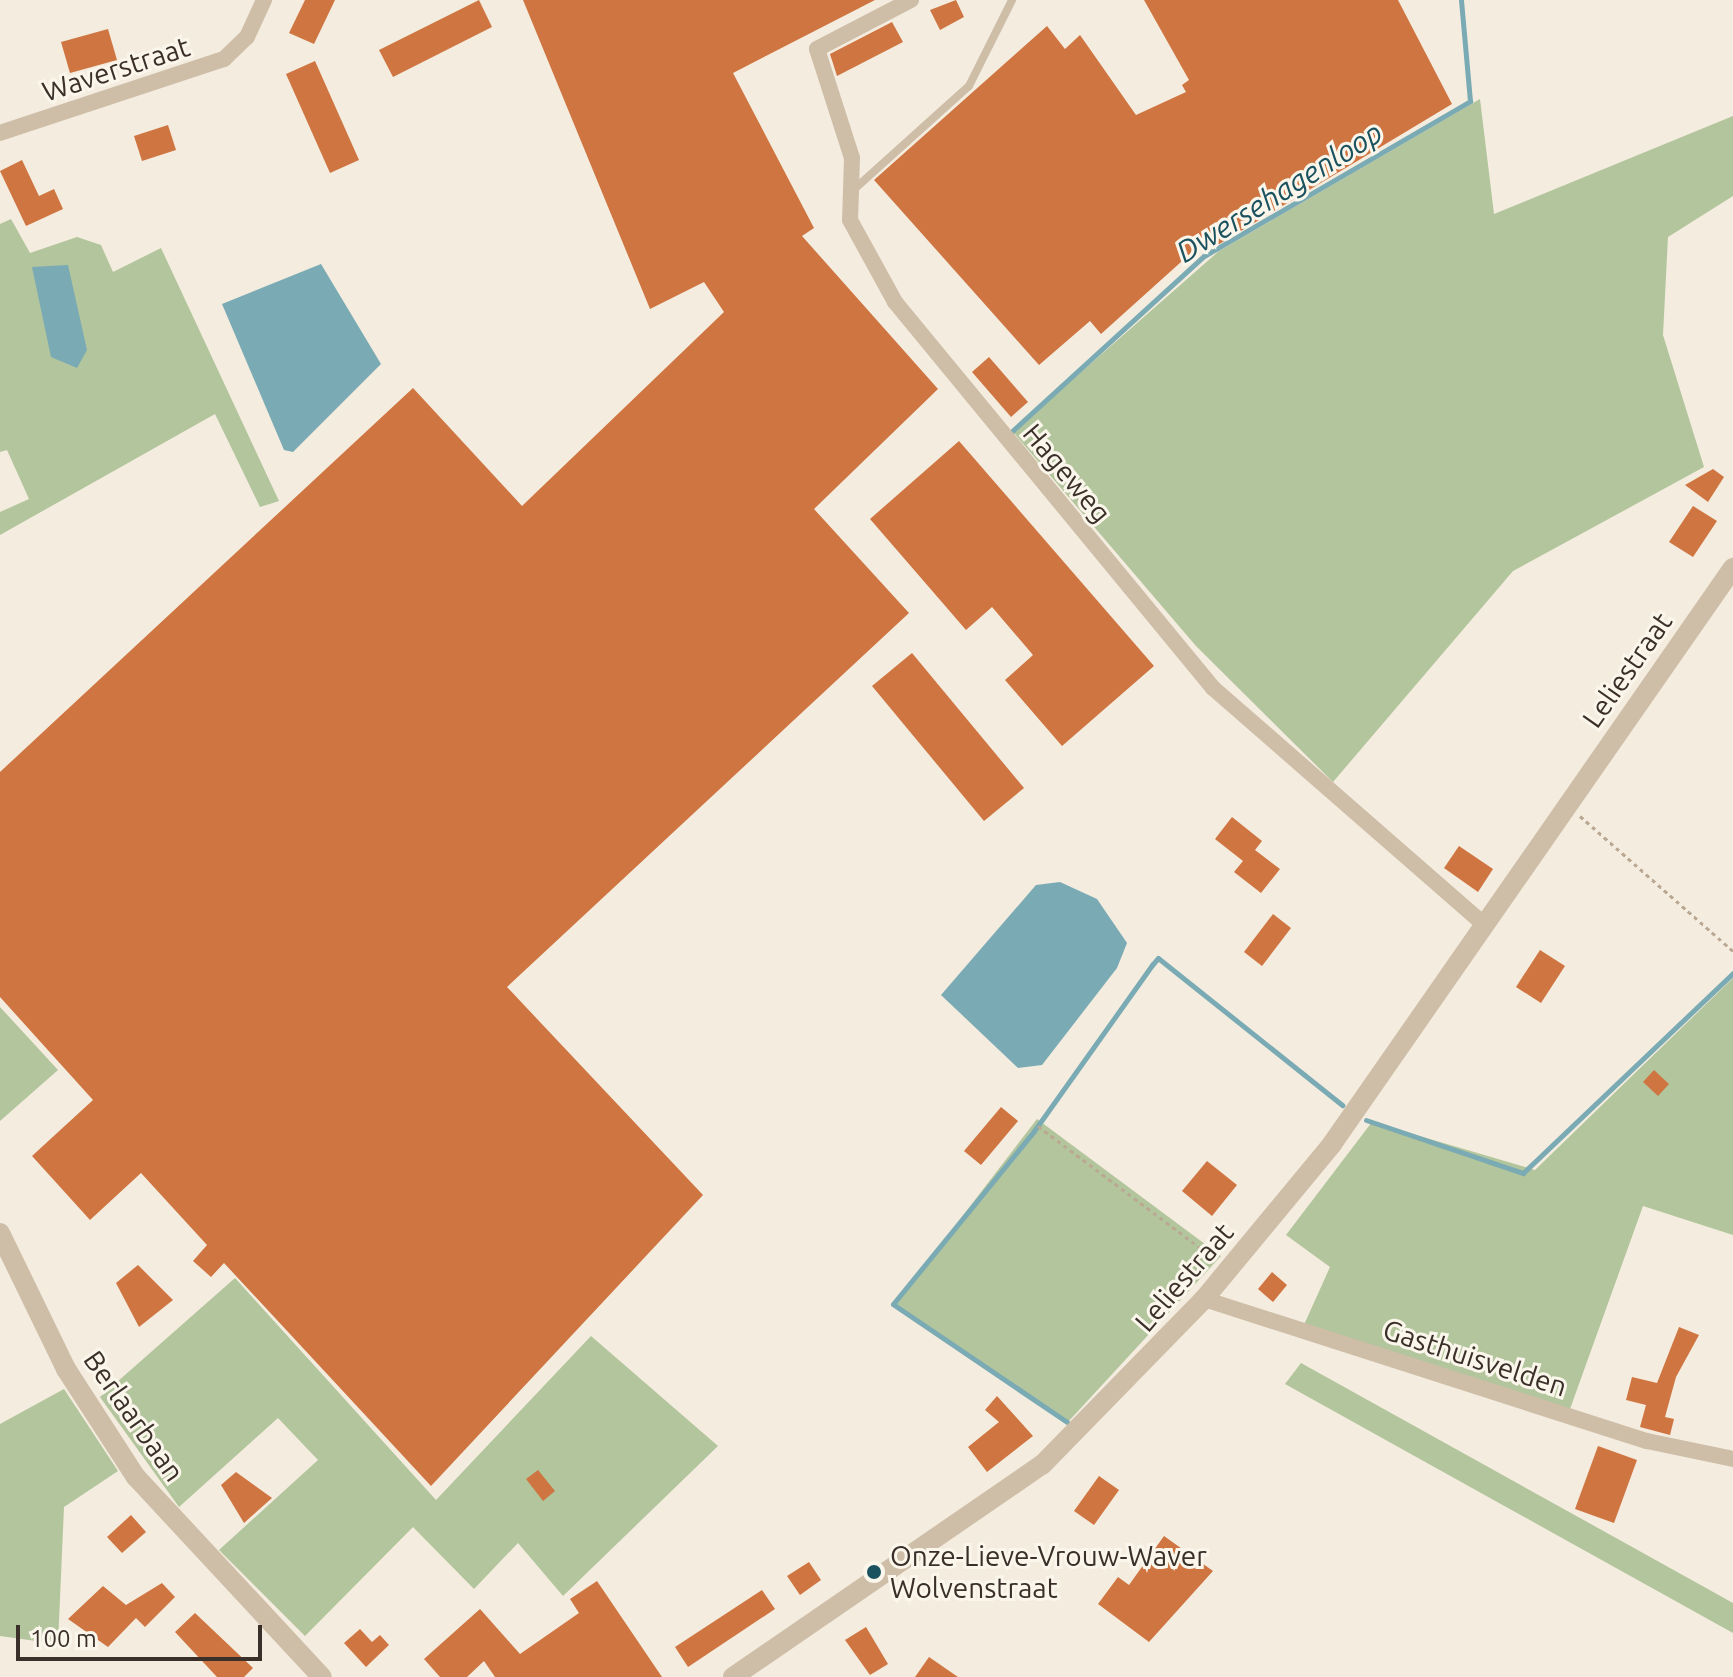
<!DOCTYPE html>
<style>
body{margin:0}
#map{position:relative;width:1733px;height:1677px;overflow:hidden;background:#f4ecde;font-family:Ubuntu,sans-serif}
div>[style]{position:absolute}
.green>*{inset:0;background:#b2c59c}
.water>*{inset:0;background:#7aaab4}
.stream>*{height:5px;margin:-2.5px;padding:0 2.5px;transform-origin:2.5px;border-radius:2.5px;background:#7aaab4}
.building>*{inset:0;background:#cf7541}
.path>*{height:3px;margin-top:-1.5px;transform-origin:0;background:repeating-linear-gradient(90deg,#baa892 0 4px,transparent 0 8px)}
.service>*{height:8px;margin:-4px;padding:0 4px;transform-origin:4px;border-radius:4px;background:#cebea8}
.minor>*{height:16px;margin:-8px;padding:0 8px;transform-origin:8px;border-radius:8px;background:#cebea8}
.tertiary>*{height:20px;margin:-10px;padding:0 10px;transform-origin:10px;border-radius:10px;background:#cebea8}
.dots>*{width:22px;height:22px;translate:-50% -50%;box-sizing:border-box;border:4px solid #fbf6eb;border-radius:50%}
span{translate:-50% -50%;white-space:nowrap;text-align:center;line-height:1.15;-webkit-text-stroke:6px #fbf6eb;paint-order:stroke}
.street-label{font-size:28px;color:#3a3029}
.poi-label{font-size:28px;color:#3a3029}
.left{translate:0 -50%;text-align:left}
.water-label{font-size:30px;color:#1b525f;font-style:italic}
.scale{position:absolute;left:16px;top:1625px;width:246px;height:36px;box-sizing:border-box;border:4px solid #3a3029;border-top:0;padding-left:10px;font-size:24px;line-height:28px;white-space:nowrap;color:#3a3029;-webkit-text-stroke:6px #fbf6eb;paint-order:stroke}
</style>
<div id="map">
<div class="green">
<i style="clip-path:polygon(1480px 99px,1494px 214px,1733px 116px,1733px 196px,1668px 237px,1663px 335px,1704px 467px,1513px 571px,1333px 782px,1196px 646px,1013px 432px,1219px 251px)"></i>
<i style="clip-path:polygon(11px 219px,30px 253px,77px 237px,101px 245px,113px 272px,161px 248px,279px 501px,260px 507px,215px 414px,0 535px,0 512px,29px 499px,7px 450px,0 452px,0 224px)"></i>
<i style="clip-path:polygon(1733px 978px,1733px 1235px,1643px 1206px,1570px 1409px,1303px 1327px,1330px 1267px,1286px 1235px,1372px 1122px,1535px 1170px)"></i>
<i style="clip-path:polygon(0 1007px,58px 1070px,0 1121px)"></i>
<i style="clip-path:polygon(1037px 1119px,1221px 1256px,1068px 1422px,895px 1304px)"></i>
<i style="clip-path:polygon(235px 1278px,436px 1500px,591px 1336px,718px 1446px,563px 1596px,518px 1543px,474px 1589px,413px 1527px,305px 1636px,219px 1550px,318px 1460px,278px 1418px,179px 1507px,100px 1397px)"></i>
<i style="clip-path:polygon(1301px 1363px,1733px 1603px,1733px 1633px,1285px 1384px)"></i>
<i style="clip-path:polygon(64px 1389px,118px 1471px,64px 1507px,58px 1644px,0 1636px,0 1424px)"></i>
</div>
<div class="water">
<i style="clip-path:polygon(321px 264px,381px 364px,293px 452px,284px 450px,222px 304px)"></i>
<i style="clip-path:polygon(68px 265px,87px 350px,77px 368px,51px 357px,32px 267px)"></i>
<i style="clip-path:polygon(1060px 882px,1097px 899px,1127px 943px,1117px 968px,1042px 1065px,1018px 1068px,941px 995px,1036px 885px)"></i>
</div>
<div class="stream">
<i style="left:1010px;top:433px;width:263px;rotate:-42.4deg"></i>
<i style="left:1204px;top:256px;width:308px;rotate:-30.2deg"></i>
<i style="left:1470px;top:101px;width:101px;rotate:-95.1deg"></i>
<i style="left:1366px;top:1120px;width:166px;rotate:18.7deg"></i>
<i style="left:1523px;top:1173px;width:290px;rotate:-43.6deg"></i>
<i style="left:1067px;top:1422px;width:210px;rotate:-145.9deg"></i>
<i style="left:893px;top:1304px;width:223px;rotate:-50.8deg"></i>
<i style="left:1034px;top:1131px;width:204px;rotate:-54.6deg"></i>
<i style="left:1152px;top:965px;width:9px;rotate:-49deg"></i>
<i style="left:1158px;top:958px;width:236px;rotate:38.6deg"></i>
</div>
<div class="building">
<i style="clip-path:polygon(305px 0,335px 0,314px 44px,289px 33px)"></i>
<i style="clip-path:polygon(479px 0,492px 27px,393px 77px,379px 50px)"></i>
<i style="clip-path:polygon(523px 0,875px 0,733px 73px,814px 228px,802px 236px,938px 389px,814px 509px,909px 613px,507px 987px,703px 1195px,431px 1486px,224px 1263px,211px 1277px,193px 1261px,207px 1245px,141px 1173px,90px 1220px,32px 1156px,93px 1100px,0 997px,0 772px,413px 388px,522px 506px,724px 312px,704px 282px,650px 309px)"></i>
<i style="clip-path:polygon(956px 0,964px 17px,940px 30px,930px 10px)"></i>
<i style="clip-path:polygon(1144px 0,1398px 0,1452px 104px,1216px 246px,1211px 235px,1101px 334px,1090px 321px,1039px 365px,874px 180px,1047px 26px,1065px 49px,1080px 35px,1136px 115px,1186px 92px,1182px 85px,1189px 80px)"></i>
<i style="clip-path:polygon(892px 22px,903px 42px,837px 76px,830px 54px)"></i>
<i style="clip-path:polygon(108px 29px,117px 60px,70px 73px,61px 42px)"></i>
<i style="clip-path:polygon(315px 61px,359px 160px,330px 173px,286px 74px)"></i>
<i style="clip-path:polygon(168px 125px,176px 150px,142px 161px,134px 136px)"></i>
<i style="clip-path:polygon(22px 160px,39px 196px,54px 189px,63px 209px,26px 226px,0 171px)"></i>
<i style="clip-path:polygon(989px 357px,1028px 402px,1011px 417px,972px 372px)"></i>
<i style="clip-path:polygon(959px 441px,1154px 666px,1062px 746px,1005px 680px,1033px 655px,992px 607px,966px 630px,870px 519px)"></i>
<i style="clip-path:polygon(1713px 469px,1724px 477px,1708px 502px,1685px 485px)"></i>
<i style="clip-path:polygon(1693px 506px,1717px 521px,1693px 557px,1669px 542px)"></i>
<i style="clip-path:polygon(912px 653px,1024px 788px,984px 821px,872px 686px)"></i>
<i style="clip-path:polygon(1232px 817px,1262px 841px,1255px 850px,1280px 869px,1261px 893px,1234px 872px,1243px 861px,1215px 839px)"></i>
<i style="clip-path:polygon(1459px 846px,1493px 869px,1478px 892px,1444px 868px)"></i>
<i style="clip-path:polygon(1273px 914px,1291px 928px,1262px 966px,1244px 952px)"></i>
<i style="clip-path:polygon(1540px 950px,1565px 966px,1541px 1003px,1516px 987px)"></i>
<i style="clip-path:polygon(1654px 1070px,1669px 1084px,1658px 1096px,1643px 1082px)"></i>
<i style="clip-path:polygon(1001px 1107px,1018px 1121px,981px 1165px,964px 1151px)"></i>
<i style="clip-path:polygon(1207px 1161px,1237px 1185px,1212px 1216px,1182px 1191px)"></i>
<i style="clip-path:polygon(138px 1265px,173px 1300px,139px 1327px,116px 1283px)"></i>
<i style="clip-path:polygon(1272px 1272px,1287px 1285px,1273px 1302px,1258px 1289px)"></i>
<i style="clip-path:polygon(1679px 1327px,1699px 1335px,1676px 1377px,1665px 1417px,1674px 1419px,1670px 1435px,1640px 1427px,1646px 1405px,1626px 1400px,1632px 1377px,1657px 1383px)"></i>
<i style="clip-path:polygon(997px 1396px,1033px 1436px,987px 1472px,968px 1447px,999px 1422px,985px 1410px)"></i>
<i style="clip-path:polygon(1598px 1446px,1637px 1460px,1614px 1523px,1575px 1509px)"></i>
<i style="clip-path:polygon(538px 1470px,555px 1491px,543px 1501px,526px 1479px)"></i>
<i style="clip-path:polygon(236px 1472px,272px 1498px,244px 1523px,221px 1485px)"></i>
<i style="clip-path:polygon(1099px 1476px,1119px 1490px,1094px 1525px,1074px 1511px)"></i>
<i style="clip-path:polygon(131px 1515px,146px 1532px,122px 1553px,107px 1537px)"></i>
<i style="clip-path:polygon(1164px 1536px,1213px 1571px,1149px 1642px,1098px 1604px,1118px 1577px,1129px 1585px)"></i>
<i style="clip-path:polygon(809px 1562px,821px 1580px,800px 1595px,787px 1576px)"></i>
<i style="clip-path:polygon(597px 1581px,662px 1677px,495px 1677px,484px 1661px,467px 1677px,440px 1677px,424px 1659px,480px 1609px,520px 1654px,579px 1613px,570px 1599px)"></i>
<i style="clip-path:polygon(162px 1583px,175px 1597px,145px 1627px,136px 1618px,108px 1647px,68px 1619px,103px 1586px,126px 1605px)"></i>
<i style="clip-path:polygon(762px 1590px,775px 1609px,688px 1667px,675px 1647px)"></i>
<i style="clip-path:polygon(195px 1613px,253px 1668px,244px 1677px,217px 1677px,175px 1632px)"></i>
<i style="clip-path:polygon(866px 1627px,888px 1664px,870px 1675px,845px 1640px)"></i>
<i style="clip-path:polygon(360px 1629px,372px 1642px,380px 1635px,389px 1645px,366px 1667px,344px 1643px)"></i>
<i style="clip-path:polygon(929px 1657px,958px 1677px,915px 1677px)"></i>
</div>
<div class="path">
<i style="left:1580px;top:816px;width:204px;rotate:41.4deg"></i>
<i style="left:1038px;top:1126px;width:220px;rotate:36.9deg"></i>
</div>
<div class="service">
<i style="left:850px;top:193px;width:160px;rotate:-42deg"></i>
<i style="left:969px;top:86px;width:96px;rotate:-63.4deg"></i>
</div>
<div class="minor">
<i style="left:911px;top:0;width:106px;rotate:152.5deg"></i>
<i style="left:817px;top:49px;width:114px;rotate:72.2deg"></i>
<i style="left:852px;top:158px;width:62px;rotate:91.8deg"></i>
<i style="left:850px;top:220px;width:94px;rotate:61.2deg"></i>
<i style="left:895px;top:302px;width:500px;rotate:50.52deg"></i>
<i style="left:1213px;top:688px;width:359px;rotate:41.1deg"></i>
<i style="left:0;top:133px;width:236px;rotate:-18.3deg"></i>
<i style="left:224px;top:59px;width:32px;rotate:-44deg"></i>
<i style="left:247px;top:37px;width:41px;rotate:-65.3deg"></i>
<i style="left:1204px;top:1299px;width:465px;rotate:17.8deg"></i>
<i style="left:1647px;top:1441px;width:88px;rotate:11.8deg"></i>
</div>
<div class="tertiary">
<i style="left:0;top:1233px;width:151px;rotate:64.1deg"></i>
<i style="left:66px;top:1369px;width:129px;rotate:57.1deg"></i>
<i style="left:136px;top:1477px;width:273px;rotate:47.1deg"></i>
<i style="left:733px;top:1677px;width:375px;rotate:-34.5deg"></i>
<i style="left:1042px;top:1465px;width:232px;rotate:-45.7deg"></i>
<i style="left:1204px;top:1299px;width:201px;rotate:-50.4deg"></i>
<i style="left:1332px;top:1144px;width:702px;rotate:-55.16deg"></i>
</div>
<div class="dots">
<i style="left:874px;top:1572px;background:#1b525f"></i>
</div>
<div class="street-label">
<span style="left:116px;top:69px;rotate:-18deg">Waverstraat</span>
<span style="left:1067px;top:473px;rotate:50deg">Hageweg</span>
<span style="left:1627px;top:670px;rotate:-55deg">Leliestraat</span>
<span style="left:1184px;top:1277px;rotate:-49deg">Leliestraat</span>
<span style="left:1475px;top:1358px;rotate:18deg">Gasthuisvelden</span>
<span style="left:134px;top:1416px;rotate:55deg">Berlaarbaan</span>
</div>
<div class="poi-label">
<span class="left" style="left:890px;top:1572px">Onze-Lieve-Vrouw-Waver<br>Wolvenstraat</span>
</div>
<div class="water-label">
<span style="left:1279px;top:192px;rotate:-32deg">Dwersehagenloop</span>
</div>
<div class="scale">100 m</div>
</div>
